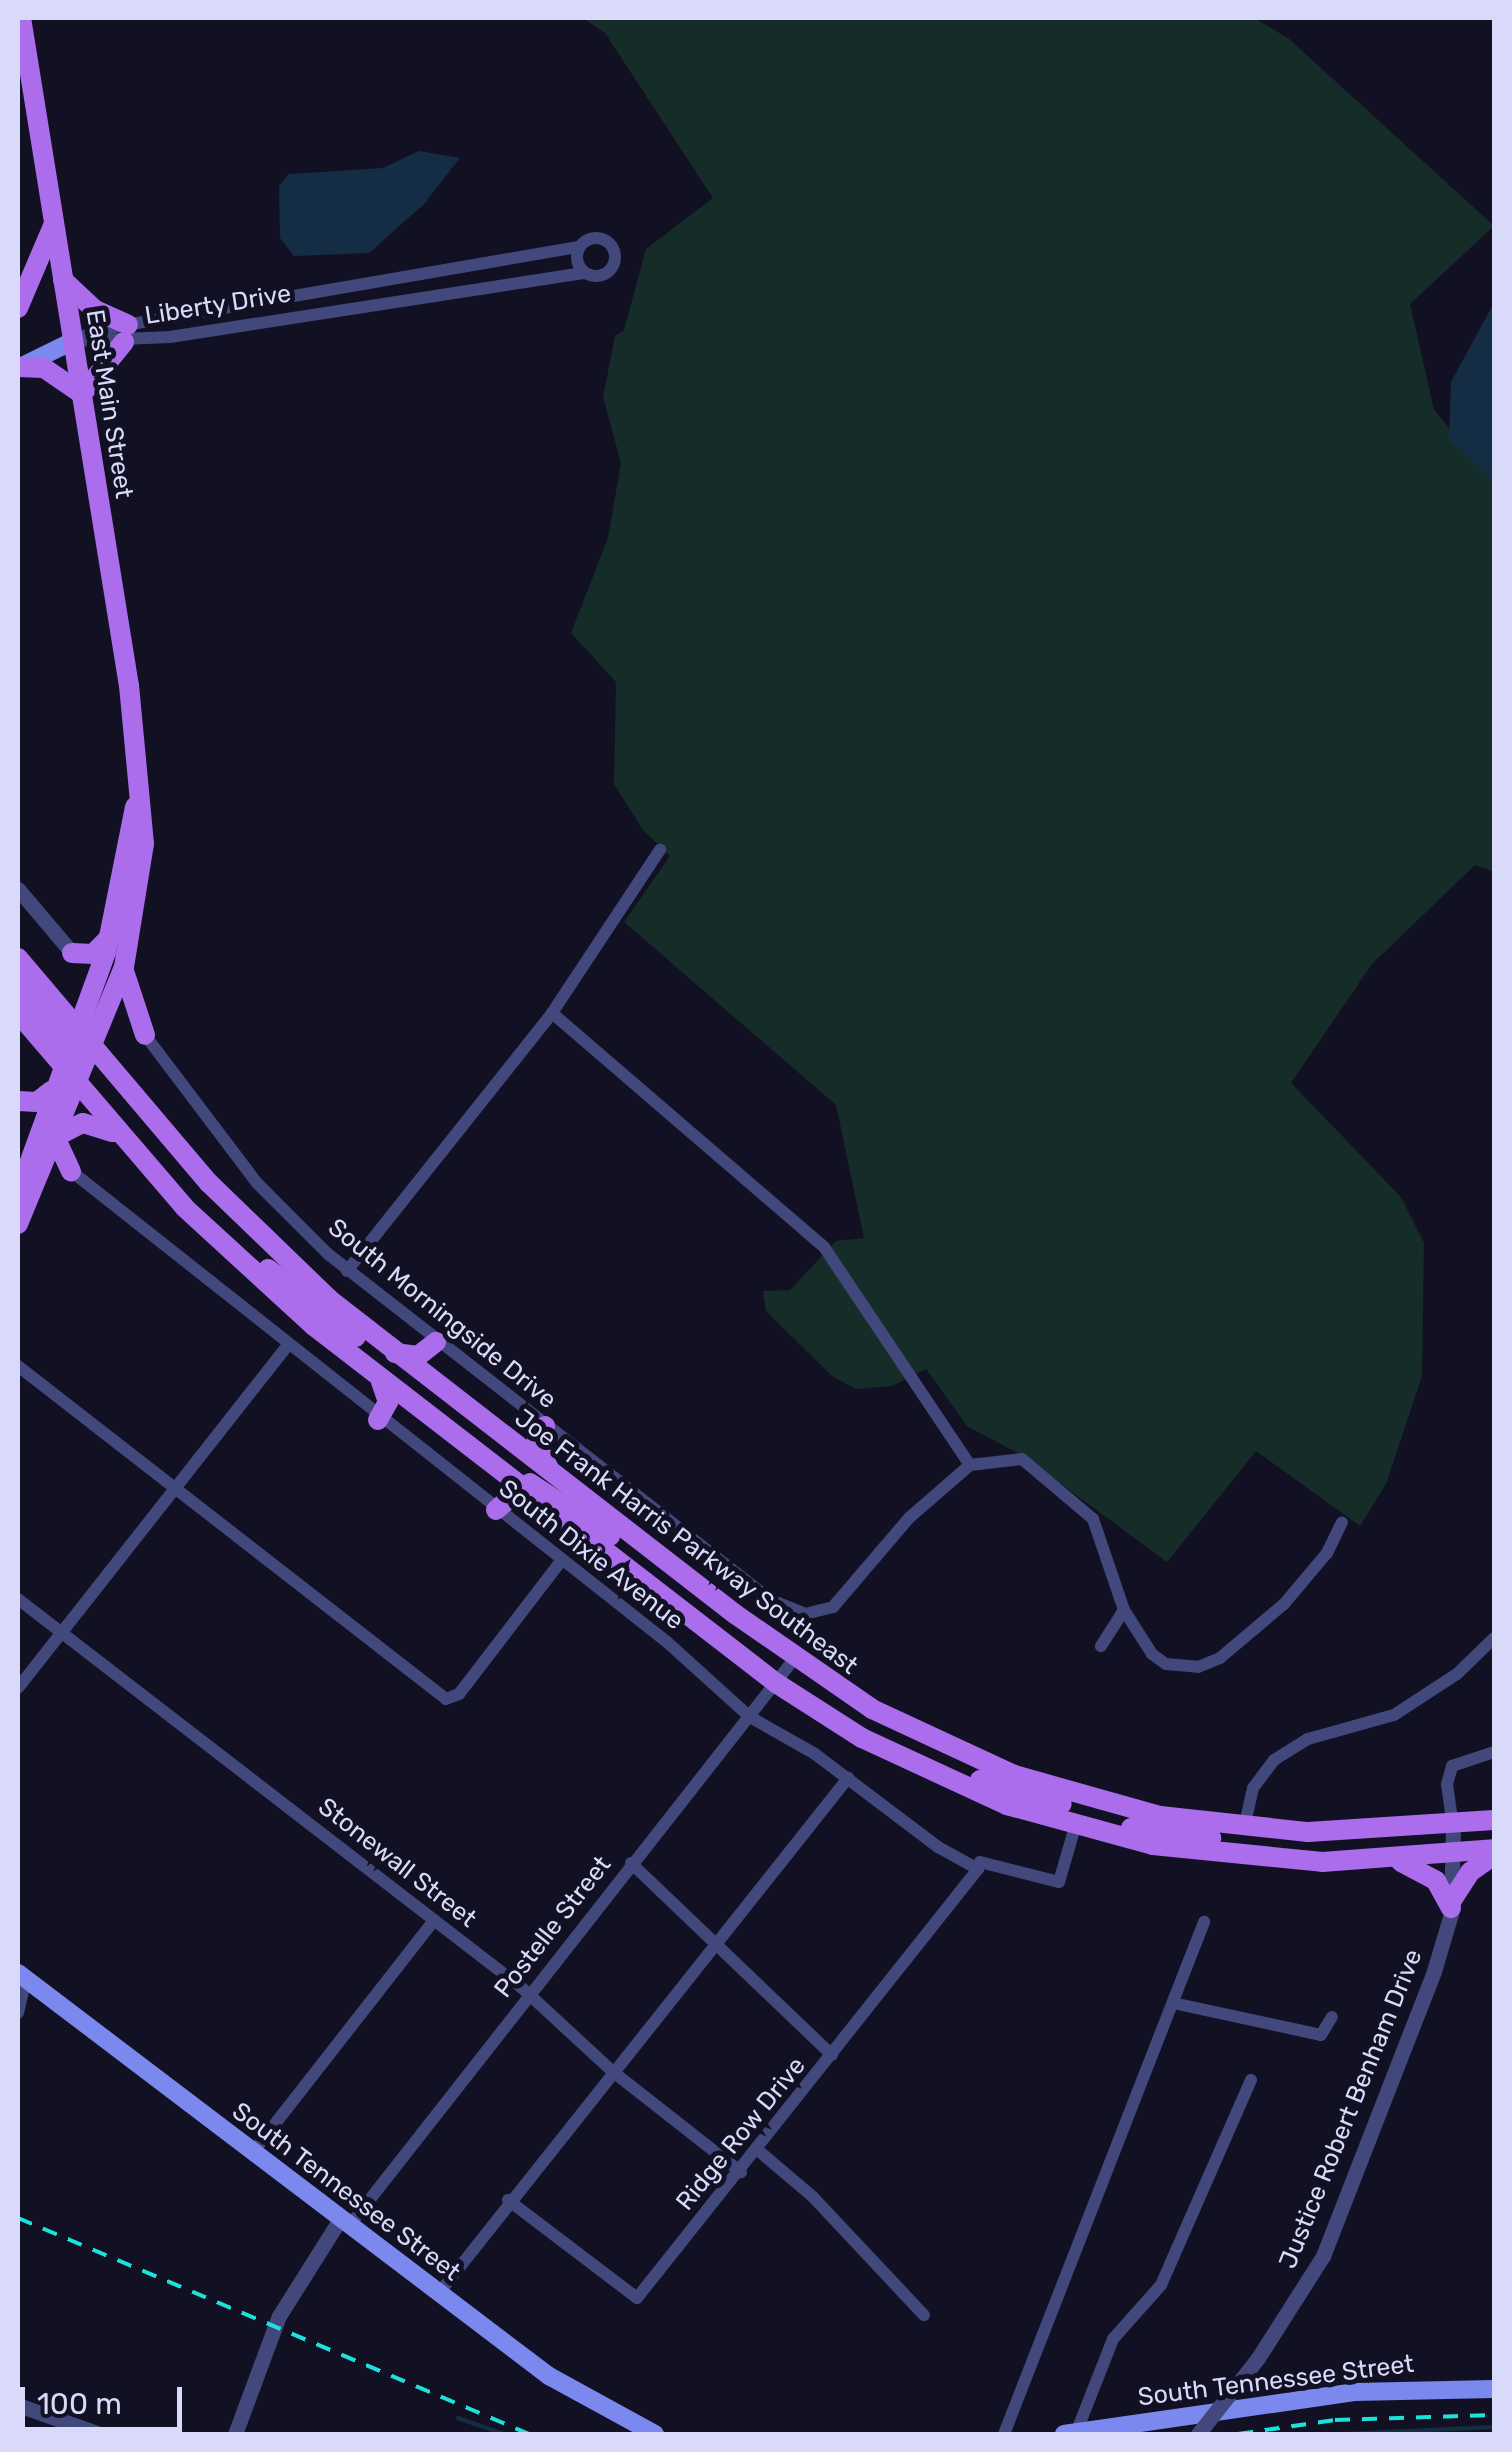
<!DOCTYPE html>
<style>
body{margin:0}
#map{position:relative;width:1512px;height:2452px;overflow:hidden;background:#121123;font-family:Rubik,sans-serif}
div>[style]{position:absolute}
.green>*{inset:0;background:#152c28}
.water>*{inset:0;background:#152d44}
.stream>*{height:4px;margin:-2px;padding:0 2px;transform-origin:2px;border-radius:2px;background:#152d44}
.minor>*{height:12px;margin:-6px;padding:0 6px;transform-origin:6px;border-radius:6px;background:#42487c}
.minor>.ring{margin:-6px;padding:0;box-sizing:content-box;background:none;border:12px solid #42487c;border-radius:50%}
.tertiary>*{height:15px;margin:-7.5px;padding:0 7.5px;transform-origin:7.5px;border-radius:7.5px;background:#42487c}
.secondary>*{height:18px;margin:-9px;padding:0 9px;transform-origin:9px;border-radius:9px;background:#7b89ee}
.primary>*{height:20px;margin:-10px;padding:0 10px;transform-origin:10px;border-radius:10px;background:#ab6dec}
.rail>*{height:4px;margin-top:-2px;transform-origin:0;background:repeating-linear-gradient(90deg,#1de2da 0 15px,transparent 0 27px)}
.tertiary-bridge>*{height:15px;margin:-7.5px;padding:0 7.5px;transform-origin:7.5px;border-radius:7.5px;background:#42487c}
span{translate:-50% -50%;white-space:nowrap;text-align:center;line-height:1.15;-webkit-text-stroke:10px #121123;paint-order:stroke}
.street-label{font-size:25px;color:#d9d9fa}
.frame{position:absolute;inset:0;border:20px solid #d9d9fa;pointer-events:none}
.scale{position:absolute;left:20px;top:2387px;width:162px;height:45px;box-sizing:border-box;border:5px solid #d9d9fa;border-top:0;padding-left:12px;font-size:30px;line-height:35px;white-space:nowrap;color:#d9d9fa;-webkit-text-stroke:8px #121123;paint-order:stroke}
</style>
<div id="map">
<div class="green">
<i style="clip-path:polygon(583px 18px,1254px 18px,1288px 38px,1494px 226px,1410px 304px,1434px 410px,1494px 480px,1494px 872px,1475px 865px,1372px 964px,1291px 1083px,1401px 1197px,1424px 1243px,1422px 1376px,1386px 1484px,1360px 1526px,1256px 1451px,1167px 1562px,1023px 1456px,967px 1426px,926px 1369px,892px 1386px,856px 1389px,832px 1376px,766px 1311px,763px 1291px,790px 1290px,836px 1241px,864px 1238px,836px 1105px,624px 922px,670px 856px,643px 830px,614px 784px,616px 682px,571px 633px,608px 538px,621px 463px,603px 397px,615px 336px,624px 330px,646px 249px,713px 198px,605px 33px)"></i>
</div>
<div class="water">
<i style="clip-path:polygon(419px 151px,460px 158px,424px 204px,369px 253px,294px 256px,280px 238px,279px 186px,289px 174px,383px 168px)"></i>
<i style="clip-path:polygon(1494px 303px,1494px 480px,1449px 440px,1451px 382px)"></i>
</div>
<div class="stream">
<i style="left:458px;top:2418px;width:49px;rotate:19.2deg"></i>
<i style="left:1342px;top:2434px;width:152px;rotate:-2.6deg"></i>
</div>
<div class="minor">
<i class="ring" style="left:577px;top:238px;width:26px;height:26px"></i>
<i style="left:75px;top:340px;width:24px;rotate:-24deg"></i>
<i style="left:97px;top:330px;width:490px;rotate:-9.8deg"></i>
<i style="left:73px;top:341px;width:97px;rotate:-2.4deg"></i>
<i style="left:170px;top:337px;width:420px;rotate:-8.8deg"></i>
<i style="left:552px;top:1013px;width:359px;rotate:40.7deg"></i>
<i style="left:824px;top:1247px;width:262px;rotate:56.2deg"></i>
<i style="left:145px;top:1035px;width:184px;rotate:52.9deg"></i>
<i style="left:256px;top:1182px;width:102px;rotate:45deg"></i>
<i style="left:328px;top:1254px;width:562px;rotate:37.99deg"></i>
<i style="left:771px;top:1600px;width:37px;rotate:22deg"></i>
<i style="left:805px;top:1614px;width:29px;rotate:-14deg"></i>
<i style="left:833px;top:1607px;width:117px;rotate:-49.5deg"></i>
<i style="left:909px;top:1518px;width:81px;rotate:-41deg"></i>
<i style="left:970px;top:1465px;width:52px;rotate:-6.6deg"></i>
<i style="left:1022px;top:1459px;width:93px;rotate:40.2deg"></i>
<i style="left:1093px;top:1519px;width:96px;rotate:71.2deg"></i>
<i style="left:1124px;top:1610px;width:43px;rotate:122.6deg"></i>
<i style="left:71px;top:1171px;width:760px;rotate:38.32deg"></i>
<i style="left:667px;top:1642px;width:112px;rotate:42.1deg"></i>
<i style="left:750px;top:1717px;width:75px;rotate:29.6deg"></i>
<i style="left:815px;top:1754px;width:154px;rotate:37.1deg"></i>
<i style="left:938px;top:1847px;width:46px;rotate:28.8deg"></i>
<i style="left:978px;top:1869px;width:7px;rotate:-74deg"></i>
<i style="left:980px;top:1862px;width:81px;rotate:14.2deg"></i>
<i style="left:1059px;top:1882px;width:57px;rotate:-73.8deg"></i>
<i style="left:347px;top:1271px;width:330px;rotate:-51.5deg"></i>
<i style="left:552px;top:1013px;width:196px;rotate:-56.5deg"></i>
<i style="left:18px;top:1366px;width:542px;rotate:37.88deg"></i>
<i style="left:446px;top:1699px;width:14px;rotate:-21deg"></i>
<i style="left:459px;top:1694px;width:169px;rotate:-52.5deg"></i>
<i style="left:18px;top:1599px;width:635px;rotate:37.65deg"></i>
<i style="left:521px;top:1987px;width:124px;rotate:42.7deg"></i>
<i style="left:612px;top:2071px;width:164px;rotate:38.1deg"></i>
<i style="left:1124px;top:1610px;width:52px;rotate:57.5deg"></i>
<i style="left:1152px;top:1654px;width:17px;rotate:36deg"></i>
<i style="left:1166px;top:1664px;width:32px;rotate:5deg"></i>
<i style="left:1198px;top:1667px;width:24px;rotate:-22deg"></i>
<i style="left:1220px;top:1658px;width:84px;rotate:-40.2deg"></i>
<i style="left:1284px;top:1604px;width:67px;rotate:-49.9deg"></i>
<i style="left:1327px;top:1553px;width:34px;rotate:-64deg"></i>
<i style="left:18px;top:1688px;width:433px;rotate:-51.8deg"></i>
<i style="left:1453px;top:1827px;width:43px;rotate:-97.9deg"></i>
<i style="left:1447px;top:1784px;width:19px;rotate:-74deg"></i>
<i style="left:1452px;top:1766px;width:44px;rotate:-18.4deg"></i>
<i style="left:1244px;top:1828px;width:41px;rotate:-77.3deg"></i>
<i style="left:1253px;top:1788px;width:35px;rotate:-53deg"></i>
<i style="left:1274px;top:1760px;width:40px;rotate:-32deg"></i>
<i style="left:1308px;top:1739px;width:89px;rotate:-15.6deg"></i>
<i style="left:1394px;top:1715px;width:75px;rotate:-33.1deg"></i>
<i style="left:1457px;top:1674px;width:52px;rotate:-44.2deg"></i>
<i style="left:631px;top:1863px;width:278px;rotate:43.7deg"></i>
<i style="left:1173px;top:2003px;width:151px;rotate:12.2deg"></i>
<i style="left:1321px;top:2035px;width:21px;rotate:-59deg"></i>
<i style="left:18px;top:2013px;width:32px;rotate:-77deg"></i>
<i style="left:759px;top:2151px;width:71px;rotate:40.4deg"></i>
<i style="left:813px;top:2197px;width:162px;rotate:46.8deg"></i>
<i style="left:253px;top:2152px;width:294px;rotate:-52deg"></i>
<i style="left:508px;top:2200px;width:162px;rotate:37.2deg"></i>
<i style="left:637px;top:2298px;width:548px;rotate:-51.52deg"></i>
<i style="left:349px;top:2226px;width:721px;rotate:-51.87deg"></i>
<i style="left:439px;top:2293px;width:658px;rotate:-51.54deg"></i>
<i style="left:1076px;top:2433px;width:101px;rotate:-68.5deg"></i>
<i style="left:1113px;top:2339px;width:72px;rotate:-48.4deg"></i>
<i style="left:1161px;top:2285px;width:224px;rotate:-66.3deg"></i>
<i style="left:1004px;top:2434px;width:550px;rotate:-68.66deg"></i>
</div>
<div class="tertiary">
<i style="left:18px;top:889px;width:84px;rotate:49.8deg"></i>
<i style="left:1258px;top:2358px;width:121px;rotate:-57.5deg"></i>
<i style="left:1323px;top:2256px;width:306px;rotate:-68.7deg"></i>
<i style="left:1434px;top:1971px;width:59px;rotate:-73.4deg"></i>
<i style="left:1451px;top:1914px;width:87px;rotate:-88.7deg"></i>
<i style="left:18px;top:2405px;width:87px;rotate:19.5deg"></i>
<i style="left:235px;top:2434px;width:126px;rotate:-69.6deg"></i>
<i style="left:279px;top:2316px;width:115px;rotate:-57.8deg"></i>
</div>
<div class="secondary">
<i style="left:18px;top:368px;width:61px;rotate:-26.1deg"></i>
<i style="left:18px;top:1973px;width:667px;rotate:37.2deg"></i>
<i style="left:549px;top:2376px;width:121px;rotate:28.7deg"></i>
<i style="left:1064px;top:2434px;width:293px;rotate:-8.2deg"></i>
<i style="left:1354px;top:2392px;width:140px;rotate:-1.2deg"></i>
</div>
<div class="primary">
<i style="left:63px;top:280px;width:44px;rotate:43.2deg"></i>
<i style="left:95px;top:310px;width:36px;rotate:24deg"></i>
<i style="left:18px;top:308px;width:89px;rotate:-66.9deg"></i>
<i style="left:18px;top:367px;width:26px;rotate:2deg"></i>
<i style="left:44px;top:368px;width:46px;rotate:34.4deg"></i>
<i style="left:82px;top:394px;width:67px;rotate:-51.1deg"></i>
<i style="left:72px;top:953px;width:21px;rotate:3deg"></i>
<i style="left:93px;top:954px;width:21px;rotate:-45deg"></i>
<i style="left:18px;top:958px;width:295px;rotate:49.7deg"></i>
<i style="left:209px;top:1183px;width:168px;rotate:44deg"></i>
<i style="left:330px;top:1300px;width:512px;rotate:37.79deg"></i>
<i style="left:735px;top:1614px;width:167px;rotate:34.7deg"></i>
<i style="left:872px;top:1709px;width:157px;rotate:24.9deg"></i>
<i style="left:1014px;top:1775px;width:152px;rotate:15.7deg"></i>
<i style="left:1160px;top:1816px;width:149px;rotate:6.2deg"></i>
<i style="left:1308px;top:1832px;width:186px;rotate:-3.7deg"></i>
<i style="left:125px;top:974px;width:64px;rotate:71.8deg"></i>
<i style="left:18px;top:986px;width:91px;rotate:50.4deg"></i>
<i style="left:18px;top:1013px;width:255px;rotate:49.4deg"></i>
<i style="left:184px;top:1207px;width:176px;rotate:42.5deg"></i>
<i style="left:314px;top:1326px;width:584px;rotate:37.69deg"></i>
<i style="left:776px;top:1683px;width:102px;rotate:32.6deg"></i>
<i style="left:862px;top:1738px;width:160px;rotate:24.8deg"></i>
<i style="left:1007px;top:1805px;width:151px;rotate:15.3deg"></i>
<i style="left:1153px;top:1845px;width:170px;rotate:5.7deg"></i>
<i style="left:1322px;top:1862px;width:172px;rotate:-4.3deg"></i>
<i style="left:18px;top:1101px;width:19px;rotate:3deg"></i>
<i style="left:37px;top:1102px;width:18px;rotate:-38deg"></i>
<i style="left:55px;top:1137px;width:31px;rotate:-27deg"></i>
<i style="left:83px;top:1123px;width:31px;rotate:17deg"></i>
<i style="left:55px;top:1137px;width:38px;rotate:65deg"></i>
<i style="left:18px;top:1194px;width:258px;rotate:-70deg"></i>
<i style="left:106px;top:952px;width:148px;rotate:-78.7deg"></i>
<i style="left:18px;top:1224px;width:278px;rotate:-67.6deg"></i>
<i style="left:124px;top:967px;width:125px;rotate:-80.8deg"></i>
<i style="left:144px;top:844px;width:159px;rotate:-95.4deg"></i>
<i style="left:129px;top:686px;width:677px;rotate:-99.18deg"></i>
<i style="left:268px;top:1269px;width:111px;rotate:37.7deg"></i>
<i style="left:395px;top:1353px;width:23px;rotate:7deg"></i>
<i style="left:418px;top:1356px;width:23px;rotate:-38deg"></i>
<i style="left:378px;top:1420px;width:21px;rotate:-61deg"></i>
<i style="left:388px;top:1402px;width:21px;rotate:-109deg"></i>
<i style="left:545px;top:1426px;width:19px;rotate:118deg"></i>
<i style="left:536px;top:1443px;width:28px;rotate:63deg"></i>
<i style="left:530px;top:1483px;width:96px;rotate:33.5deg"></i>
<i style="left:496px;top:1510px;width:20px;rotate:-41deg"></i>
<i style="left:511px;top:1497px;width:19px"></i>
<i style="left:980px;top:1780px;width:85px;rotate:16.3deg"></i>
<i style="left:1131px;top:1828px;width:81px;rotate:7.1deg"></i>
<i style="left:1401px;top:1862px;width:40px;rotate:28deg"></i>
<i style="left:1436px;top:1881px;width:31px;rotate:61deg"></i>
<i style="left:1452px;top:1900px;width:33px;rotate:-57deg"></i>
<i style="left:1470px;top:1872px;width:29px;rotate:-35deg"></i>
</div>
<div class="rail">
<i style="left:18px;top:2218px;width:555px;rotate:22.91deg"></i>
<i style="left:1238px;top:2434px;width:98px;rotate:-8.2deg"></i>
<i style="left:1335px;top:2420px;width:159px;rotate:-1.8deg"></i>
</div>
<div class="tertiary-bridge">
<i style="left:1198px;top:2434px;width:97px;rotate:-51.7deg"></i>
</div>
<div class="street-label">
<span style="left:218px;top:305px;rotate:-9deg">Liberty Drive</span>
<span style="left:109px;top:404px;rotate:81deg">East Main Street</span>
<span style="left:442px;top:1314px;rotate:39deg">South Morningside Drive</span>
<span style="left:686px;top:1542px;rotate:37deg">Joe Frank Harris Parkway Southeast</span>
<span style="left:591px;top:1555px;rotate:38deg">South Dixie Avenue</span>
<span style="left:397px;top:1863px;rotate:38deg">Stonewall Street</span>
<span style="left:553px;top:1927px;rotate:-52deg">Postelle Street</span>
<span style="left:1351px;top:2109px;rotate:-68deg">Justice Robert Benham Drive</span>
<span style="left:741px;top:2134px;rotate:-51deg">Ridge Row Drive</span>
<span style="left:346px;top:2192px;rotate:37deg">South Tennessee Street</span>
<span style="left:1276px;top:2381px;rotate:-7deg">South Tennessee Street</span>
</div>
<div class="frame"></div>
<div class="scale">100 m</div>
</div>
